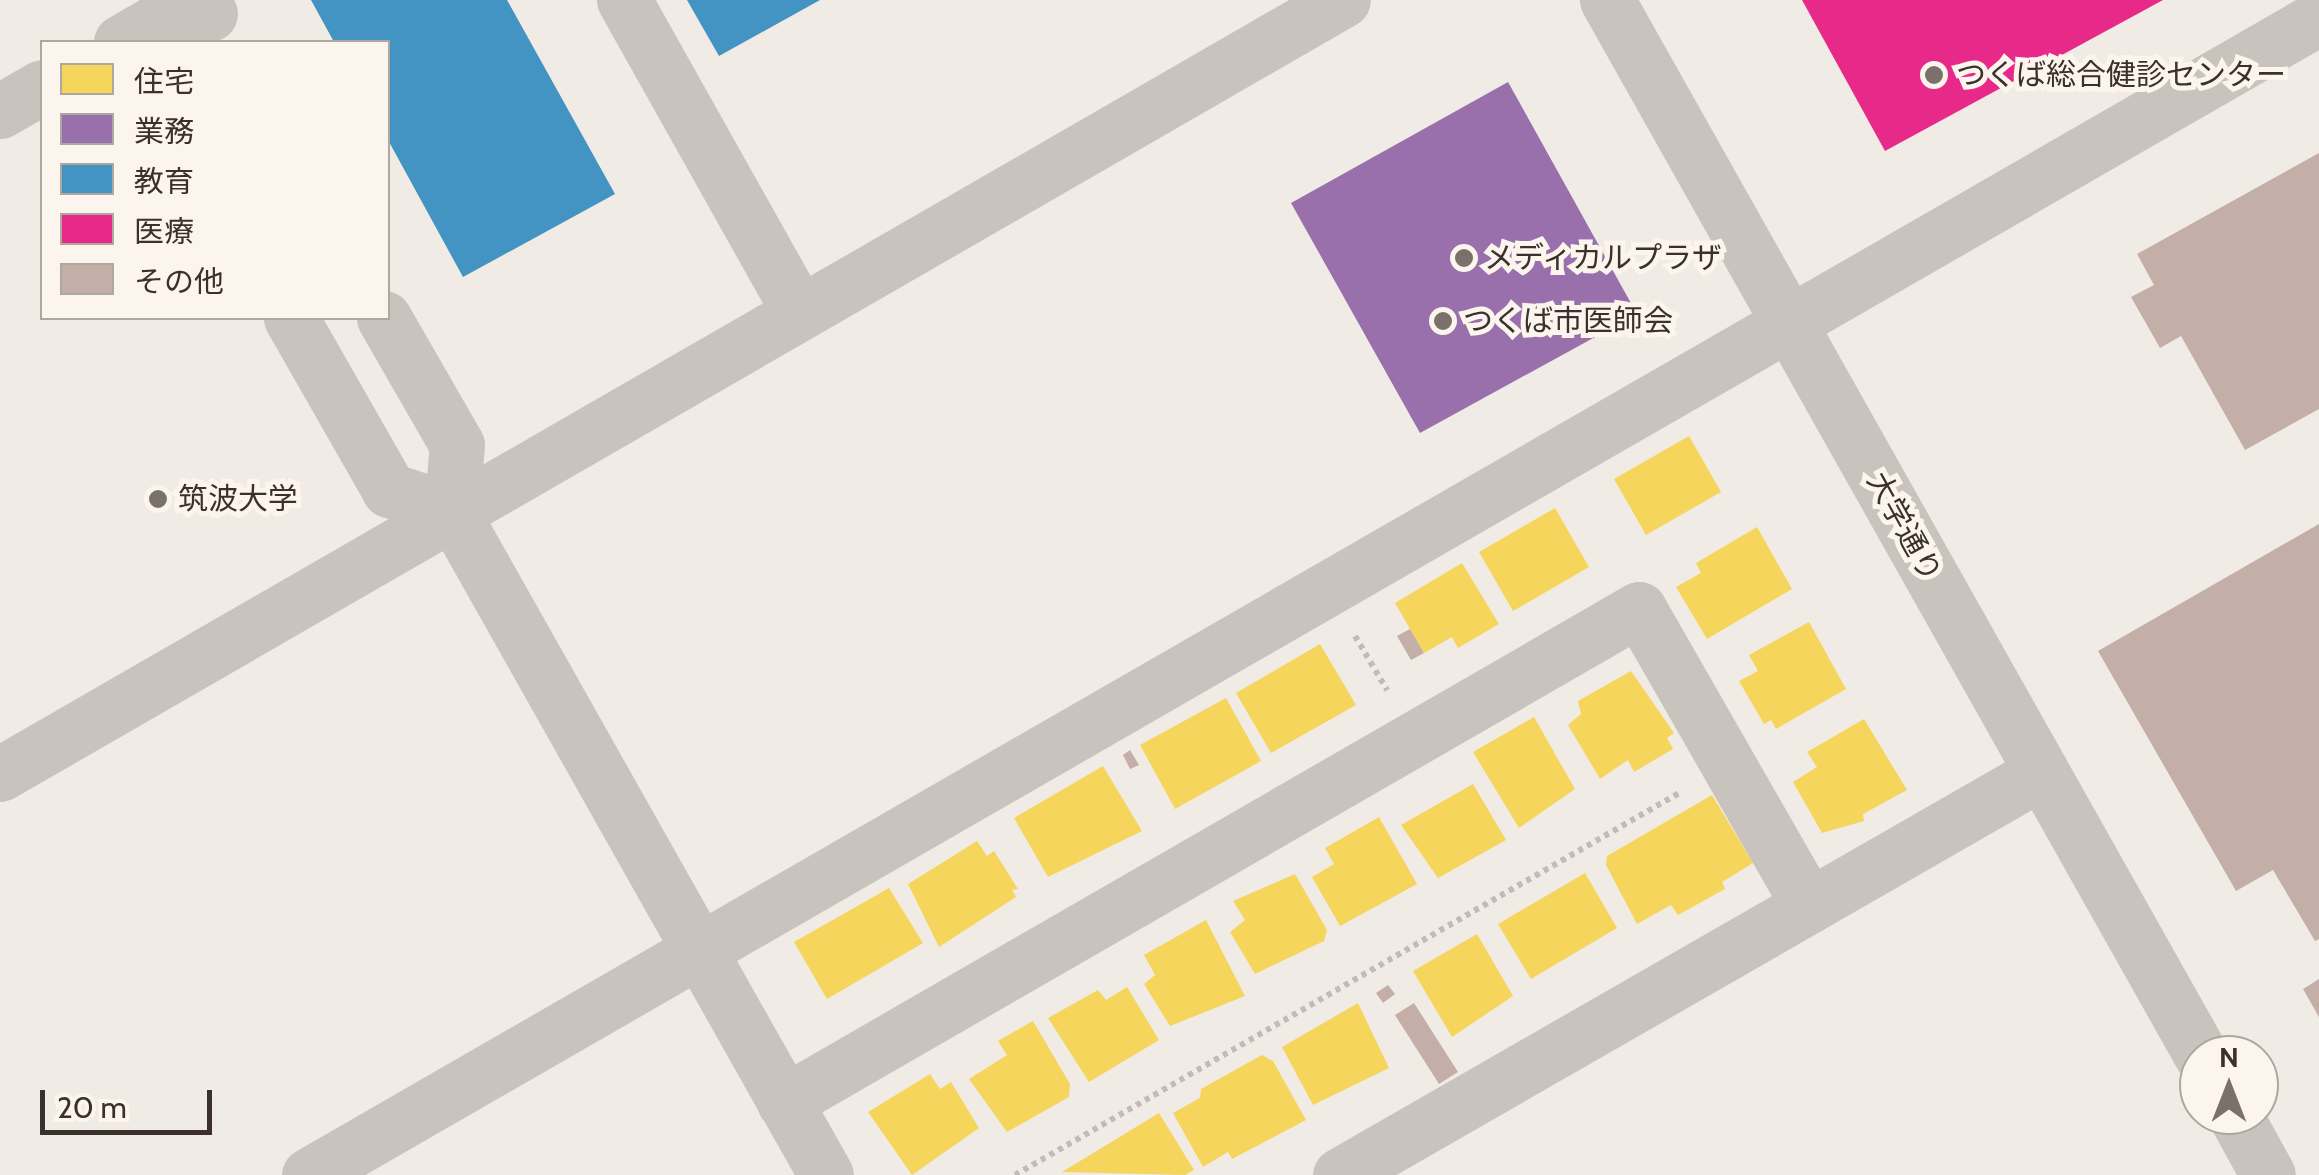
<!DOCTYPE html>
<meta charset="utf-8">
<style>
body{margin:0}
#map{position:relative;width:2319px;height:1175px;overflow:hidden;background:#f0ebe5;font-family:Cabin,"Noto Sans JP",sans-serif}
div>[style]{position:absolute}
.homes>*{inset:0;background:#f6d55c}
.offices>*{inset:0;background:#9970ab}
.schools>*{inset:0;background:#4393c3}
.health>*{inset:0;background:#e7298a}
.building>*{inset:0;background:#c3afa7}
.path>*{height:6px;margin-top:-3px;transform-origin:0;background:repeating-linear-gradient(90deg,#c2bbb6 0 5px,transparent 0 10px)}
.minor>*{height:55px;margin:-27.5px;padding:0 27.5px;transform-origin:27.5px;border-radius:27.5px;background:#c9c3be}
.dots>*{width:28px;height:28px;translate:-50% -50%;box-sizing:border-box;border:5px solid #fbf5ee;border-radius:50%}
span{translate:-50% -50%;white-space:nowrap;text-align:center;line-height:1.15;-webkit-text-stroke:10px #fbf5ee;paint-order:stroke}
.poi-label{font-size:30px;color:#3b302b}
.left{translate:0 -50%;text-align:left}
.street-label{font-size:30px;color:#3b302b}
.legend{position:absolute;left:40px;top:40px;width:350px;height:280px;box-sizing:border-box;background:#fbf5ee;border:2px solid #aea6a0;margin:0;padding:12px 18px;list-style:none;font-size:30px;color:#3b302b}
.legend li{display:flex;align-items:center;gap:20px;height:50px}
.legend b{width:50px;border:2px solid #aea6a0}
.north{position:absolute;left:2179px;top:1035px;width:100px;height:100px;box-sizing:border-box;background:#fbf5ee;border:2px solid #aea6a0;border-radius:50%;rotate:0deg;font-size:28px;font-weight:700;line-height:40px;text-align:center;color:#3b302b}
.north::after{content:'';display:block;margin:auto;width:35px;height:45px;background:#7a716c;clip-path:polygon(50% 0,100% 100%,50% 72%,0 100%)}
.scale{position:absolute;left:40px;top:1090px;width:172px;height:45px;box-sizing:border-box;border:5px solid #3b302b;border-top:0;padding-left:12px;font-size:30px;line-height:35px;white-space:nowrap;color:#3b302b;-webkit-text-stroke:8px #fbf5ee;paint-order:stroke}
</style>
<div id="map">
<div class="homes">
<i style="clip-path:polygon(1689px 436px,1721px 492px,1646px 535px,1614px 479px)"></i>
<i style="clip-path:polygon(1555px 508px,1589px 567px,1513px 611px,1479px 552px)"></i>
<i style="clip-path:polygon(1757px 527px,1792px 589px,1707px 639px,1676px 587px,1701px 573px,1696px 563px)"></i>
<i style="clip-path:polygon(1462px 563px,1499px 624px,1458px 648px,1452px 637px,1424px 653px,1395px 603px)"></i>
<i style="clip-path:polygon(1809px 622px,1846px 689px,1776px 729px,1771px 720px,1764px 724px,1739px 681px,1758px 671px,1749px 655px)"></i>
<i style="clip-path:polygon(1320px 644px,1356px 705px,1271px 753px,1236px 693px)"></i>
<i style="clip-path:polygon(1631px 671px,1674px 733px,1667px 738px,1673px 749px,1634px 772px,1628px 760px,1600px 779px,1568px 725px,1581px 714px,1578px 701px)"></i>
<i style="clip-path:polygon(1226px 698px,1261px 761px,1175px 809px,1140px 745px)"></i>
<i style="clip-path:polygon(1534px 717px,1575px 789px,1519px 828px,1473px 752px)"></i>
<i style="clip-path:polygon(1864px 719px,1907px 790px,1863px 814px,1864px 821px,1822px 833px,1793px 782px,1817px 767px,1807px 752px)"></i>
<i style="clip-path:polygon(1103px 766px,1142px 831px,1048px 877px,1014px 818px)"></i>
<i style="clip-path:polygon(1473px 784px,1506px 840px,1438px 878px,1401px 825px)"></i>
<i style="clip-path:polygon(1712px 795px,1753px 863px,1722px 882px,1725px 889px,1678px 915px,1671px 905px,1637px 924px,1606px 865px,1607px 856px)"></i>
<i style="clip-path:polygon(1379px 817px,1417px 884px,1340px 926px,1312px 877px,1334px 864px,1325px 848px)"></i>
<i style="clip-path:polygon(977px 841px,987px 856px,994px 851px,1018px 889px,1012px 890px,1016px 897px,939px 947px,908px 884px)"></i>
<i style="clip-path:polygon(1585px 873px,1617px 928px,1531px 979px,1498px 924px)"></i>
<i style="clip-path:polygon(1295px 874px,1327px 930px,1324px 941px,1255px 974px,1230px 932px,1245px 920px,1233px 901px)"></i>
<i style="clip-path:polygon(889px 888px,923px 943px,827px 999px,794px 942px)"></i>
<i style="clip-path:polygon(1206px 920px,1245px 996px,1170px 1026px,1144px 984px,1155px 975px,1144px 955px)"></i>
<i style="clip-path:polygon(1477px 934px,1513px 996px,1452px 1037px,1413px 971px)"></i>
<i style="clip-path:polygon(1127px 987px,1159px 1040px,1089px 1082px,1048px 1018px,1098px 990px,1106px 1000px)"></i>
<i style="clip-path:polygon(1358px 1003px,1389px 1068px,1313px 1105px,1282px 1047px)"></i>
<i style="clip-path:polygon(1033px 1021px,1070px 1084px,1069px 1097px,1007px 1132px,969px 1079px,1007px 1055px,998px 1041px)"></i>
<i style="clip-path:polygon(1262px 1055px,1273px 1061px,1306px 1120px,1232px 1159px,1228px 1152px,1203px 1167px,1173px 1113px,1200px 1098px,1201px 1089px)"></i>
<i style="clip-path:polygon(930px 1074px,940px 1089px,951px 1082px,979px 1128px,912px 1175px,868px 1112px)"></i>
<i style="clip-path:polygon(1159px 1113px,1194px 1170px,1185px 1175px,1062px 1172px)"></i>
</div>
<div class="offices">
<i style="clip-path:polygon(1508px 82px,1637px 314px,1420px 433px,1291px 203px)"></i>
</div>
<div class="schools">
<i style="clip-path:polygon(311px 0,507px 0,615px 194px,463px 277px,388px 140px,388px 42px,334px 42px)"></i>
<i style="clip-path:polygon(687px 0,820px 0,719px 56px)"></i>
</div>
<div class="health">
<i style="clip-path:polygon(1802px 0,2163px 0,1885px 151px)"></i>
</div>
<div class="building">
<i style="clip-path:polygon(2319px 153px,2319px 409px,2245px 450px,2181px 336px,2160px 348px,2131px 297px,2154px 285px,2137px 254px)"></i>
<i style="clip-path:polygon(2319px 524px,2319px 939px,2315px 941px,2273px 870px,2236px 891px,2098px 651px)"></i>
<i style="clip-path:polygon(1410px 629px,1424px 653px,1411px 660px,1397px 636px)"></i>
<i style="clip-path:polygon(1130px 750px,1139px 765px,1130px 769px,1123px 755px)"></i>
<i style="clip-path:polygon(2319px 979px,2319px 1017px,2303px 989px)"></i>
<i style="clip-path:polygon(1388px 985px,1395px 994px,1383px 1003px,1376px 993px)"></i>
<i style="clip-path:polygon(1414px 1003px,1458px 1072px,1439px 1084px,1395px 1015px)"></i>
</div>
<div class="path">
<i style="left:1355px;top:636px;width:63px;rotate:59.3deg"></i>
<i style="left:1015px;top:1175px;width:766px;rotate:-29.91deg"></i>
</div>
<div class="minor">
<i style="left:624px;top:0;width:358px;rotate:60.7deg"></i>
<i style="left:1607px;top:0;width:1211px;rotate:60.62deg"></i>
<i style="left:121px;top:42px;width:58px;rotate:-30.1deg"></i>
<i style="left:171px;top:13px;width:39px;rotate:1deg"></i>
<i style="left:0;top:111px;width:48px;rotate:-29.7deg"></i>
<i style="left:291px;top:318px;width:198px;rotate:60.3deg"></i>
<i style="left:389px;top:490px;width:65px;rotate:17.9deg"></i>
<i style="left:384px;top:318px;width:146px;rotate:60.1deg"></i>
<i style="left:457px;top:445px;width:65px;rotate:95.3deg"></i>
<i style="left:451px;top:510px;width:763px;rotate:60.58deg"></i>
<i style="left:0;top:774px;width:1550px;rotate:-29.96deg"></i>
<i style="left:784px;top:1102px;width:987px;rotate:-29.97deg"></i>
<i style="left:1639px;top:609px;width:342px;rotate:60.2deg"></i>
<i style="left:2235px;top:1115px;width:68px;rotate:61.2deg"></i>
<i style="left:309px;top:1175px;width:2319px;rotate:-29.93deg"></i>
<i style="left:1340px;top:1175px;width:809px;rotate:-29.86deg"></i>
</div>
<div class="dots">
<i style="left:1934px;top:75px;background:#7a716c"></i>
<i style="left:1464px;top:258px;background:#7a716c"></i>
<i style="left:1443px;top:321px;background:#7a716c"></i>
<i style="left:158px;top:499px;background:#7a716c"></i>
</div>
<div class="poi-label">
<span class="left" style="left:1956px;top:75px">つくば総合健診センター</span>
<span class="left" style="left:1484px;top:258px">メディカルプラザ</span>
<span class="left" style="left:1463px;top:321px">つくば市医師会</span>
<span class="left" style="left:178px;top:499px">筑波大学</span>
</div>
<div class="street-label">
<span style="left:1904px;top:527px;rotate:61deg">大学通り</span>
</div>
<ul class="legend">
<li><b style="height:28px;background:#f6d55c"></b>住宅</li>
<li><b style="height:28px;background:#9970ab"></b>業務</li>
<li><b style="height:28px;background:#4393c3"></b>教育</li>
<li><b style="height:28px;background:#e7298a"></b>医療</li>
<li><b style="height:28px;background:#c3afa7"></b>その他</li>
</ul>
<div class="north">N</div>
<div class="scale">20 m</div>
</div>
